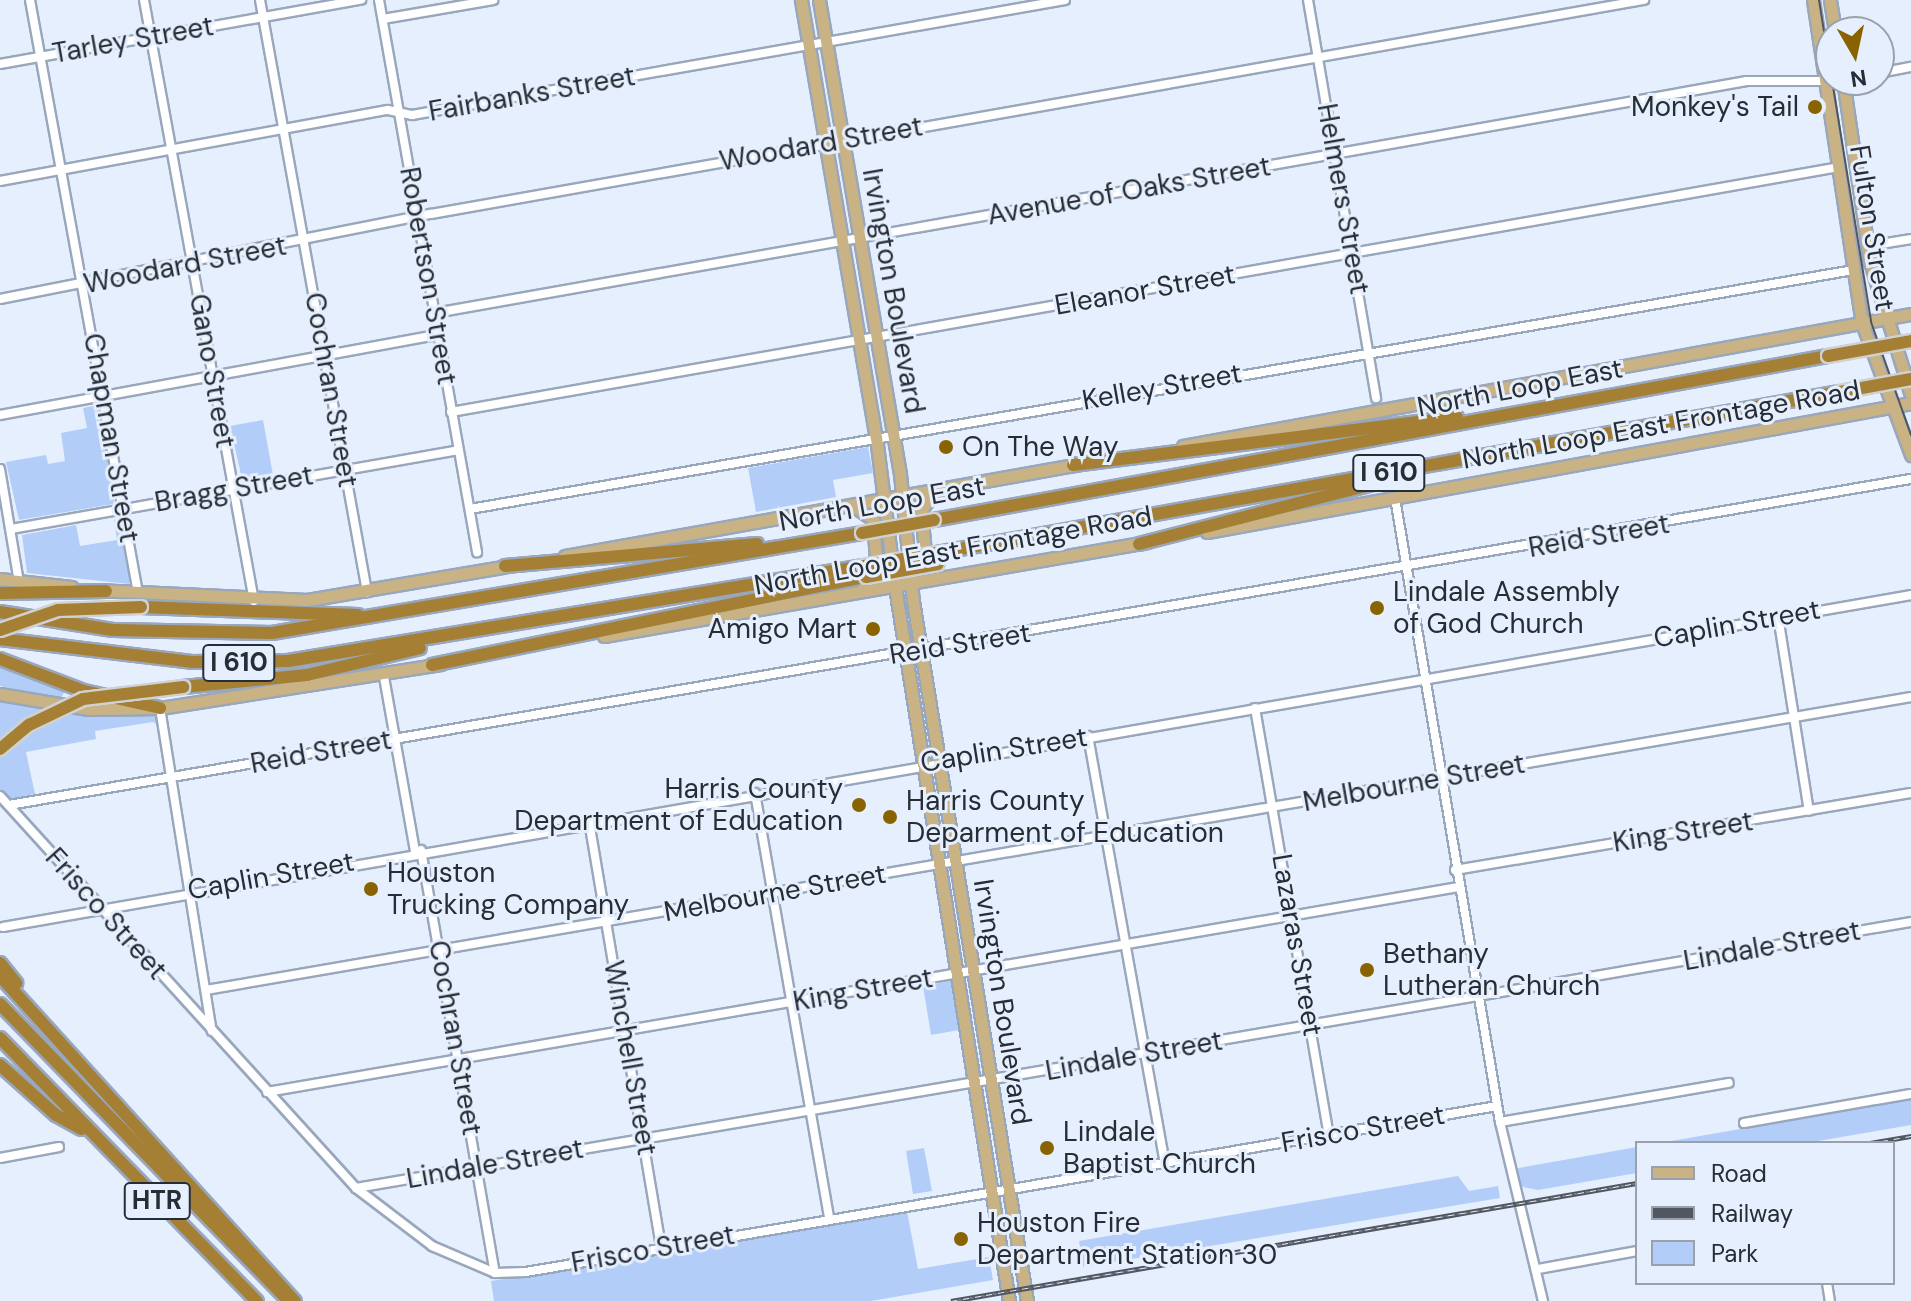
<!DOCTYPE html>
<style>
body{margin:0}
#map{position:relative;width:1911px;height:1301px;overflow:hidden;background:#e6effd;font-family:"DM Sans",sans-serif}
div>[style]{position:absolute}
.green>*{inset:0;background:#b2cef8}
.roads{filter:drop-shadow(2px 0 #99a7bd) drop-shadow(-2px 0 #99a7bd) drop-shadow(0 2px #99a7bd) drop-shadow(0 -2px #99a7bd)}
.minor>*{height:8px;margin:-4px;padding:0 4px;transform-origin:4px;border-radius:4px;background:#fff}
.major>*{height:11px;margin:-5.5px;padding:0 5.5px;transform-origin:5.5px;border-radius:5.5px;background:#c9b385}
.highway>*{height:12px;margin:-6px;padding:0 6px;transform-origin:6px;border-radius:6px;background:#a58034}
.tram>*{height:2px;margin:-1px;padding:0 1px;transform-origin:1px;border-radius:1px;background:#515761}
.rail>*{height:5px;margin-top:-2.5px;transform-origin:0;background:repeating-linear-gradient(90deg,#e6effd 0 6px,#515761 0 12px);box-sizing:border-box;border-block:2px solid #515761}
.bridges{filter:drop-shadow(2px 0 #cfd1d3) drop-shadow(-2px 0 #cfd1d3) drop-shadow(0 2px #cfd1d3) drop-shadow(0 -2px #cfd1d3)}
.highway-bridge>*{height:12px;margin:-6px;padding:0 6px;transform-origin:6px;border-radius:6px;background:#a58034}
.dots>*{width:22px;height:22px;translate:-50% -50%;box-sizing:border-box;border:4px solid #e6effd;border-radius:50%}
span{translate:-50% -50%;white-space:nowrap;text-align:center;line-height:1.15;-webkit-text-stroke:6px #e6effd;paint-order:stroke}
.shield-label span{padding:2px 6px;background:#e6effd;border:2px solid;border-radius:6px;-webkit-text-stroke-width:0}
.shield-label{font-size:26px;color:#272d35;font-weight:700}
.street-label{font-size:28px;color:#272d35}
.poi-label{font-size:28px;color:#272d35}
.right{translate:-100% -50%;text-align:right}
.left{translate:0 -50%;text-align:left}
.legend{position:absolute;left:1635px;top:1141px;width:260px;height:144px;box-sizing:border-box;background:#e6effd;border:2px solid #9aa1ad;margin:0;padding:10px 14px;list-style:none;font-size:24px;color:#272d35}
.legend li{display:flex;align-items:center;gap:16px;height:40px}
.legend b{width:40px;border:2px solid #9aa1ad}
.north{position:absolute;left:1815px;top:16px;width:80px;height:80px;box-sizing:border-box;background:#e6effd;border:2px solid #9aa1ad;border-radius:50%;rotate:171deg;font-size:22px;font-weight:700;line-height:32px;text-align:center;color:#272d35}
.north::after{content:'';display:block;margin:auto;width:28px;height:36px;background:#886300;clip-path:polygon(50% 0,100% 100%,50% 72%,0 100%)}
</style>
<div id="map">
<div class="green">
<i style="clip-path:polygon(94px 406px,102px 417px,116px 491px,113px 504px,19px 520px,6px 462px,46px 455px,48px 464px,65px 461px,61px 433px,87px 428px,83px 408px)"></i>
<i style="clip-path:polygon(263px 420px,273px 475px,242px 479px,230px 426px)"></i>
<i style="clip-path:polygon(868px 447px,873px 473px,833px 480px,836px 497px,756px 512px,748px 468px)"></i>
<i style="clip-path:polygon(114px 519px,124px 533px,132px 576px,129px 584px,27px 573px,22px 535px,76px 525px,80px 546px,117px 540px)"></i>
<i style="clip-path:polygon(0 662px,65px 690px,61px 699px,0 686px)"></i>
<i style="clip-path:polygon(0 698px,92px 714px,154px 714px,162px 727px,153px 722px,95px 731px,96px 739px,26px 752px,35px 794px,9px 799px,0 789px)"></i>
<i style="clip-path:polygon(951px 981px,959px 1030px,931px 1035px,923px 986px)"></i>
<i style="clip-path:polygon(1911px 1099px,1911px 1125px,1807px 1143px,1660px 1143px)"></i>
<i style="clip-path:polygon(1637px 1147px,1637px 1173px,1538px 1190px,1518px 1186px,1513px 1169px)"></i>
<i style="clip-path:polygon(924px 1148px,932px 1191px,913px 1194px,906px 1151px)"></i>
<i style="clip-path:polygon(1458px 1176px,1469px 1191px,1498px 1186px,1500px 1198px,1083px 1267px,1079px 1241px)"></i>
<i style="clip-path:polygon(907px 1211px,918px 1269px,989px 1257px,993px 1280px,871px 1301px,494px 1301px,491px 1281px)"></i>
</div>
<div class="roads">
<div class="minor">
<i style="left:30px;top:0;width:603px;rotate:79.68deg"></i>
<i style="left:144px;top:0;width:611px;rotate:79.63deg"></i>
<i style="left:260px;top:0;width:602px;rotate:79.75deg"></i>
<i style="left:379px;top:0;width:561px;rotate:79.93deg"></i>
<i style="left:1308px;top:0;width:404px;rotate:80.3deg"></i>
<i style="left:383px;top:19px;width:112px;rotate:-9.8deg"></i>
<i style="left:0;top:64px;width:367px;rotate:-10.1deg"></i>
<i style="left:1879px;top:73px;width:33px;rotate:-11deg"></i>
<i style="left:0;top:181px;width:394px;rotate:-10.4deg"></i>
<i style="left:388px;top:110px;width:25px;rotate:12deg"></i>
<i style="left:412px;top:115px;width:663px;rotate:-9.99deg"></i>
<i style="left:1868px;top:246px;width:44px;rotate:-9.2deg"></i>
<i style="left:0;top:299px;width:439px;rotate:-11.2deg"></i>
<i style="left:431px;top:214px;width:1232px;rotate:-10.01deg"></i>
<i style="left:435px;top:313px;width:1332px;rotate:-10.03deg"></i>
<i style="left:1747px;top:81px;width:78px"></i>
<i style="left:451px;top:412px;width:1409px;rotate:-10.01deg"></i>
<i style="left:0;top:415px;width:445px;rotate:-10.4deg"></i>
<i style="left:0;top:469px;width:115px;rotate:80.5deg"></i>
<i style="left:1395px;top:498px;width:633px;rotate:80.45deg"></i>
<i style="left:1500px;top:1122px;width:184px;rotate:76.5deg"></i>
<i style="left:470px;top:509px;width:1404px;rotate:-9.8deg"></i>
<i style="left:11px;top:529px;width:453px;rotate:-10deg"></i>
<i style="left:1778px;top:616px;width:197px;rotate:81deg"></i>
<i style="left:384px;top:677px;width:177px;rotate:79.9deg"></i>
<i style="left:160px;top:708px;width:327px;rotate:80.9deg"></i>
<i style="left:1255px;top:708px;width:433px;rotate:80.2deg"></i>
<i style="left:1088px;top:736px;width:433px;rotate:79.8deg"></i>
<i style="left:755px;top:793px;width:431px;rotate:80.1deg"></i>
<i style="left:0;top:796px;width:530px;rotate:47.76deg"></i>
<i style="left:356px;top:1188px;width:96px;rotate:37.3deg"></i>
<i style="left:432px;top:1246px;width:69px;rotate:23.2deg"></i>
<i style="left:495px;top:1273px;width:31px;rotate:-2deg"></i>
<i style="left:526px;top:1272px;width:985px;rotate:-9.7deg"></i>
<i style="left:9px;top:805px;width:1930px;rotate:-9.73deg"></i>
<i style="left:589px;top:821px;width:432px;rotate:80.4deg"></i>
<i style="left:421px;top:850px;width:429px;rotate:80.1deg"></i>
<i style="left:1455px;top:870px;width:462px;rotate:-9.6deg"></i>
<i style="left:3px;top:927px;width:1937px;rotate:-9.87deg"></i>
<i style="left:206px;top:990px;width:1730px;rotate:-9.75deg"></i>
<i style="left:267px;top:1092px;width:1209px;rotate:-9.76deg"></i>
<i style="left:1500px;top:1122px;width:232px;rotate:-9.7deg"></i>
<i style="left:1744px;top:1123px;width:169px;rotate:-9.9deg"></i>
<i style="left:0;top:1158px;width:60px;rotate:-10.6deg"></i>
<i style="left:356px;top:1188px;width:1578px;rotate:-9.71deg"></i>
<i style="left:1538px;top:1269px;width:101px;rotate:-10.3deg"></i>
<i style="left:1827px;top:1283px;width:18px;rotate:81deg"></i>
</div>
<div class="major">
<i style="left:801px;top:0;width:443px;rotate:80.3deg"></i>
<i style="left:876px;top:437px;width:151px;rotate:82.8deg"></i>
<i style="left:895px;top:587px;width:723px;rotate:80.93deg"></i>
<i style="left:819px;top:0;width:481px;rotate:80.3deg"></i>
<i style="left:900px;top:474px;width:128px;rotate:84.2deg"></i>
<i style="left:913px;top:601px;width:709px;rotate:80.75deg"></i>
<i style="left:1813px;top:0;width:327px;rotate:81.4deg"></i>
<i style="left:1862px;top:323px;width:141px;rotate:69.6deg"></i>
<i style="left:1830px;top:0;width:32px;rotate:81deg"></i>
<i style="left:1843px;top:80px;width:184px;rotate:81.6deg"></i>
<i style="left:1870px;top:262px;width:139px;rotate:72.9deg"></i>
<i style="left:1183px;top:446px;width:740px;rotate:-10.28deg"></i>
<i style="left:855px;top:507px;width:22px;rotate:34deg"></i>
<i style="left:873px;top:519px;width:54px;rotate:85.8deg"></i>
<i style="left:877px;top:573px;width:24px;rotate:132deg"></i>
<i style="left:1207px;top:532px;width:716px;rotate:-10.38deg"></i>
<i style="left:565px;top:556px;width:523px;rotate:-10.13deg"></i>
<i style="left:926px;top:563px;width:53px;rotate:-95.4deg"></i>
<i style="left:921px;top:510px;width:24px;rotate:-55deg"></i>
<i style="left:0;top:579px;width:72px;rotate:6.3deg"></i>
<i style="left:97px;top:590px;width:210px;rotate:2.7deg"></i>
<i style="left:307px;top:600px;width:209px;rotate:-9.6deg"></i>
<i style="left:604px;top:636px;width:551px;rotate:-9.82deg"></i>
<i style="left:0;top:694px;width:90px;rotate:9.6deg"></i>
<i style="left:89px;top:709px;width:71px;rotate:-0.8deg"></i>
<i style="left:160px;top:708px;width:284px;rotate:-8.9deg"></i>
</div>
<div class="highway">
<i style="left:1073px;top:465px;width:387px;rotate:-7.1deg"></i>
<i style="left:934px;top:520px;width:909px;rotate:-10.4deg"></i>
<i style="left:1139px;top:544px;width:241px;rotate:-14.4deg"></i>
<i style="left:937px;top:553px;width:917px;rotate:-10.11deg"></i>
<i style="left:505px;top:566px;width:253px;rotate:-5deg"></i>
<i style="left:0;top:593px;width:106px;rotate:-1.1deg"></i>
<i style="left:141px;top:607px;width:217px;rotate:2.1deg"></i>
<i style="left:0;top:612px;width:114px;rotate:9.1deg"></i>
<i style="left:113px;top:630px;width:159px;rotate:1.1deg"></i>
<i style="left:272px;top:633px;width:598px;rotate:-9.62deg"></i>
<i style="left:0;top:639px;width:193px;rotate:6.8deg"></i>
<i style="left:192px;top:662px;width:96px;rotate:-0.6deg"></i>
<i style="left:288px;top:661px;width:584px;rotate:-9.37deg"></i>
<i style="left:0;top:659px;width:90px;rotate:20.9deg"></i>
<i style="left:84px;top:691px;width:78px;rotate:12.6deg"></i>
<i style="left:432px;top:665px;width:443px;rotate:-11.5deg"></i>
<i style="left:183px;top:687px;width:125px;rotate:-5.5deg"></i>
<i style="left:307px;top:675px;width:116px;rotate:-13.4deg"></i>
<i style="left:0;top:963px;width:26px;rotate:51deg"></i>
<i style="left:0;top:976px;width:439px;rotate:47.8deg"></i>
<i style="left:0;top:1004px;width:413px;rotate:45.8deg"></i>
<i style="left:0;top:1038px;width:368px;rotate:45.7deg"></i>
<i style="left:0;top:1065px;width:75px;rotate:41.8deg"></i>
<i style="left:56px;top:1115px;width:29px;rotate:29deg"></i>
</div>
</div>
<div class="tram">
<i style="left:1819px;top:0;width:77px;rotate:81deg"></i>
<i style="left:1832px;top:80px;width:245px;rotate:80.8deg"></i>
<i style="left:1871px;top:322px;width:120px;rotate:70.5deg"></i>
</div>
<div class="rail">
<i style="left:1870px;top:1143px;width:42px;rotate:-9.7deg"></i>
<i style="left:951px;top:1301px;width:696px;rotate:-9.76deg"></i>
</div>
<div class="bridges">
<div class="highway-bridge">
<i style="left:1828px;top:356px;width:84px;rotate:-10.2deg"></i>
<i style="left:1840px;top:392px;width:72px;rotate:-10.4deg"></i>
<i style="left:862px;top:533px;width:73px;rotate:-10.2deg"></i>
<i style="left:864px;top:566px;width:74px;rotate:-10.1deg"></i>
<i style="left:866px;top:577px;width:73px;rotate:-10.2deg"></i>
<i style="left:0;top:630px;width:61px;rotate:-19deg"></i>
<i style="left:58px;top:610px;width:83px;rotate:-2.1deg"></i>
<i style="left:0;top:749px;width:38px;rotate:-40deg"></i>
<i style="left:29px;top:725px;width:60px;rotate:-25.7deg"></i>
<i style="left:83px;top:699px;width:101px;rotate:-6.8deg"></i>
</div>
</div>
<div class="dots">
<i style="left:1815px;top:107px;background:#886300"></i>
<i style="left:946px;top:447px;background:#886300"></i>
<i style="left:1377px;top:608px;background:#886300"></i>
<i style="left:873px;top:629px;background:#886300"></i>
<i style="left:859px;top:805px;background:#886300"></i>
<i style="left:890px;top:817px;background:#886300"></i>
<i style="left:371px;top:889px;background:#886300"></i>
<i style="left:1367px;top:970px;background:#886300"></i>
<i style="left:1047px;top:1148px;background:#886300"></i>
<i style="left:961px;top:1239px;background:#886300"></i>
</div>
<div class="shield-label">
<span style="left:1389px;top:473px">I 610</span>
<span style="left:239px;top:663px">I 610</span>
<span style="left:157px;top:1201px">HTR</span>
</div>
<div class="street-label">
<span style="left:133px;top:40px;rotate:-10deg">Tarley Street</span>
<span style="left:532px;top:94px;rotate:-10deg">Fairbanks Street</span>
<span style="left:821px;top:144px;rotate:-10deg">Woodard Street</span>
<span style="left:1129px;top:191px;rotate:-10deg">Avenue of Oaks Street</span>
<span style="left:1343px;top:199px;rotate:80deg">Helmers Street</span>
<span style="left:1872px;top:228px;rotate:81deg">Fulton Street</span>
<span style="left:185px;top:265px;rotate:-11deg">Woodard Street</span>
<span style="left:428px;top:276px;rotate:80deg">Robertson Street</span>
<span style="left:1145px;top:290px;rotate:-10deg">Eleanor Street</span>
<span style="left:893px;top:291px;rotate:80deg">Irvington Boulevard</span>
<span style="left:212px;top:371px;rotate:80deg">Gano Street</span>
<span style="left:1162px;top:387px;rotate:-10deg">Kelley Street</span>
<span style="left:1520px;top:388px;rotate:-11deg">North Loop East</span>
<span style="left:331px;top:390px;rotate:80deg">Cochran Street</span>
<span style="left:1661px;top:425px;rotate:-10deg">North Loop East Frontage Road</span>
<span style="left:111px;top:438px;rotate:80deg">Chapman Street</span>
<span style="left:234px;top:489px;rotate:-10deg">Bragg Street</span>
<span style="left:882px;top:504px;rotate:-10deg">North Loop East</span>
<span style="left:1599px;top:536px;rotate:-10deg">Reid Street</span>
<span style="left:953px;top:551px;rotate:-10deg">North Loop East Frontage Road</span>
<span style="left:1737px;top:624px;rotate:-10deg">Caplin Street</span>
<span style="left:960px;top:644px;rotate:-9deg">Reid Street</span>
<span style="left:1004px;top:750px;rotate:-9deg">Caplin Street</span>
<span style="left:321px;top:752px;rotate:-10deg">Reid Street</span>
<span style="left:1414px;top:783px;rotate:-10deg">Melbourne Street</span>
<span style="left:1683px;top:832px;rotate:-9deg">King Street</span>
<span style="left:271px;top:876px;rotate:-10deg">Caplin Street</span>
<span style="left:775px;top:893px;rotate:-10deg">Melbourne Street</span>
<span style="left:106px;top:914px;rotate:48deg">Frisco Street</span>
<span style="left:1297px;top:945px;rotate:80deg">Lazaras Street</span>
<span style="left:1772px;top:946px;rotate:-10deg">Lindale Street</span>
<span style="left:863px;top:990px;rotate:-10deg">King Street</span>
<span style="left:1002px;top:1002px;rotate:81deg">Irvington Boulevard</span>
<span style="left:455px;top:1038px;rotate:80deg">Cochran Street</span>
<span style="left:1134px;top:1056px;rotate:-10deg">Lindale Street</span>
<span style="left:630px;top:1058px;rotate:80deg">Winchell Street</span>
<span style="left:1363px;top:1129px;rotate:-10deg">Frisco Street</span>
<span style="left:495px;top:1164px;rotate:-10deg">Lindale Street</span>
<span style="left:653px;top:1249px;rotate:-10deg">Frisco Street</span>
</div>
<div class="poi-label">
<span class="right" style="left:1799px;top:107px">Monkey's Tail</span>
<span class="left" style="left:962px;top:447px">On The Way</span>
<span class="left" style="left:1393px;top:608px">Lindale Assembly<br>of God Church</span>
<span class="right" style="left:857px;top:629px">Amigo Mart</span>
<span class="right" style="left:843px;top:805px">Harris County<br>Department of Education</span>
<span class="left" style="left:906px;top:817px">Harris County<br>Deparment of Education</span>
<span class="left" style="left:387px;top:889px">Houston<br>Trucking Company</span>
<span class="left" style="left:1383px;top:970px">Bethany<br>Lutheran Church</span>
<span class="left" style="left:1063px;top:1148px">Lindale<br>Baptist Church</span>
<span class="left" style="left:977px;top:1239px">Houston Fire<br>Department Station 30</span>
</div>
<ul class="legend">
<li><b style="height:10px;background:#c9b385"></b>Road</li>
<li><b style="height:10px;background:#515761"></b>Railway</li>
<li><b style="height:22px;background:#b2cef8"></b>Park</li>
</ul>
<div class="north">N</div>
</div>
